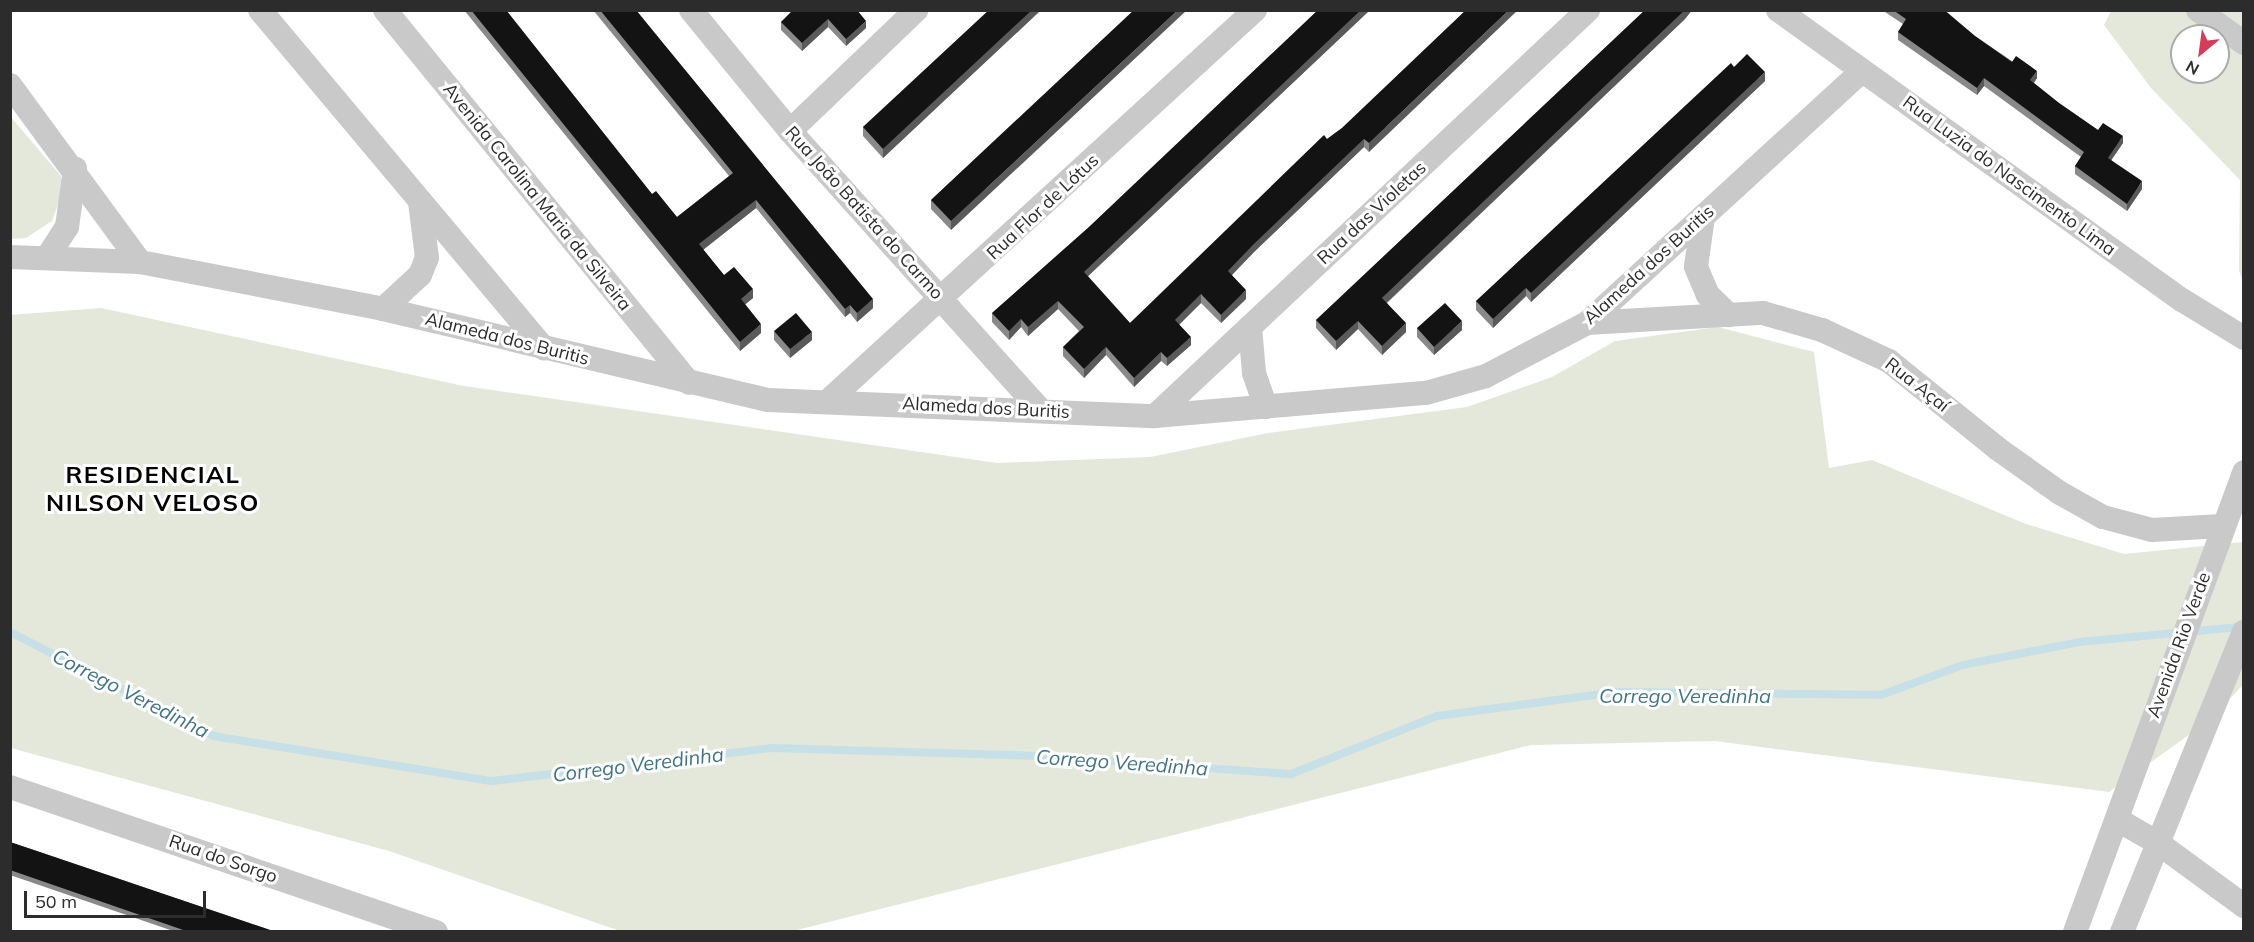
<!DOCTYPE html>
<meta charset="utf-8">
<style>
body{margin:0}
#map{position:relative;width:2254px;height:942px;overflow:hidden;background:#fff;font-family:Mulish,sans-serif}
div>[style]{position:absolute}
.green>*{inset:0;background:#e3e8da}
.stream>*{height:8px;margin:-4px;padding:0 4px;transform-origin:4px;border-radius:4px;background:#c7dfe7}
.minor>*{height:24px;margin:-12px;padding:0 12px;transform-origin:12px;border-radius:12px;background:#c9c9c9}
.wall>*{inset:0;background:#898989}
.shaded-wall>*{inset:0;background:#5a5a5a}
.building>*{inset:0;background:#131313}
span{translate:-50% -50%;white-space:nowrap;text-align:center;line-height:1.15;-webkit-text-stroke:6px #fff;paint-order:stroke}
.street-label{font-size:18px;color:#2c2c2c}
.water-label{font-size:20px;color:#427486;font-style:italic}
.district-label{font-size:24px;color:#000;font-weight:700;letter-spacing:1.5px}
.frame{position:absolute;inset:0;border:12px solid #2c2c2c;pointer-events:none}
.north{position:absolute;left:2170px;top:24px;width:60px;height:60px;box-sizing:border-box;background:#fff;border:2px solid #ababab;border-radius:50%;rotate:209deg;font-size:16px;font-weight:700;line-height:24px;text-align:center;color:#2c2c2c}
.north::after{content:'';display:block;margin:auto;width:21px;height:27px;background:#d53c5b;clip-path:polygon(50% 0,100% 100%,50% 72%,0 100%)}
.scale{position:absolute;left:24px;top:891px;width:182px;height:27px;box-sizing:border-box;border:3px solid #2c2c2c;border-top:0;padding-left:8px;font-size:18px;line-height:21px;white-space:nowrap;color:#2c2c2c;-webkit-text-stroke:4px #fff;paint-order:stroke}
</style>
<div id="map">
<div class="green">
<i style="clip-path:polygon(evenodd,2111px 11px,2243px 11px,2243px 281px,2239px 271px,2240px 180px,2151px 88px,2104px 25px,2111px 11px,2182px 36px,2218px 36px,2218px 72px,2182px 72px,2182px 36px)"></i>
<i style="clip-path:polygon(10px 116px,61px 176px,64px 188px,52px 221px,26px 238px,11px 239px)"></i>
<i style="clip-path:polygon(101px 308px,464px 386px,997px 463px,1150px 457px,1268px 433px,1467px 407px,1552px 377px,1615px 341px,1718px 327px,1814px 352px,1829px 468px,1872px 460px,2026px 524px,2124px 554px,2243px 542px,2243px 685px,2207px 722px,2109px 792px,1715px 741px,1531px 745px,793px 931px,620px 931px,389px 851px,11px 748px,10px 315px)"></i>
</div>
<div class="stream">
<i style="left:10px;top:632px;width:228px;rotate:27.1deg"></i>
<i style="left:213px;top:736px;width:283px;rotate:9.2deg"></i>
<i style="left:492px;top:781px;width:282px;rotate:-6.7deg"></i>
<i style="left:772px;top:748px;width:266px;rotate:1.7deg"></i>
<i style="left:1038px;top:756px;width:254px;rotate:4.1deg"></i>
<i style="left:1291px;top:774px;width:157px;rotate:-21.7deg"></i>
<i style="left:1437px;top:716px;width:181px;rotate:-7.6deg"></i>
<i style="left:1616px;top:692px;width:265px;rotate:0.6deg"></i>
<i style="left:1881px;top:695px;width:87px;rotate:-20.1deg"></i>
<i style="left:1963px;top:665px;width:118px;rotate:-11.2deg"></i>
<i style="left:2079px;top:642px;width:164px;rotate:-5.3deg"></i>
</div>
<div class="minor">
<i style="left:260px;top:10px;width:442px;rotate:50deg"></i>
<i style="left:385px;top:10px;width:481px;rotate:50.8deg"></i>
<i style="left:691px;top:10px;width:156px;rotate:50.7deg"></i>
<i style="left:790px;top:131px;width:376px;rotate:48.1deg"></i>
<i style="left:1778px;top:10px;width:497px;rotate:35.7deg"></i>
<i style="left:2182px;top:300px;width:73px;rotate:31.5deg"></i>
<i style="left:2198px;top:10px;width:57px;rotate:35.7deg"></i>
<i style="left:10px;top:85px;width:220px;rotate:53.7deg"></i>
<i style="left:790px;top:131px;width:175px;rotate:-43.8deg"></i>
<i style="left:1703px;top:217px;width:50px;rotate:98deg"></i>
<i style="left:1696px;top:267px;width:30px;rotate:67deg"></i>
<i style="left:1708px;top:295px;width:29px;rotate:44deg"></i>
<i style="left:48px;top:256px;width:35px;rotate:-57deg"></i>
<i style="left:67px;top:227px;width:59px;rotate:-82.1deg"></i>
<i style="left:10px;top:257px;width:130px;rotate:2.2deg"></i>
<i style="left:140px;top:262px;width:248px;rotate:10.9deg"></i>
<i style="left:383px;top:309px;width:396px;rotate:13.3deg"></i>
<i style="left:768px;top:400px;width:387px;rotate:2.4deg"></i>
<i style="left:1155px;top:416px;width:272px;rotate:-4.9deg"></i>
<i style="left:1426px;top:393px;width:62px;rotate:-15.8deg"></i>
<i style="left:1486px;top:376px;width:114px;rotate:-27.7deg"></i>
<i style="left:1587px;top:323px;width:373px;rotate:-42.5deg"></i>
<i style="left:383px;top:309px;width:50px;rotate:-42.6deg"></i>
<i style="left:420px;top:275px;width:18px;rotate:-68deg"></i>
<i style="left:427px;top:258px;width:56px;rotate:-97.1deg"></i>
<i style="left:1587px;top:323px;width:176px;rotate:-3.3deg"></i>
<i style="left:1763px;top:313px;width:61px;rotate:16.1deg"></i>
<i style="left:1822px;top:330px;width:74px;rotate:24.8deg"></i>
<i style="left:1889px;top:361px;width:140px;rotate:38.9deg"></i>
<i style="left:1998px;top:449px;width:76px;rotate:35.4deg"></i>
<i style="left:2060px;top:493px;width:49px;rotate:29.2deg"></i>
<i style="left:2103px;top:517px;width:51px;rotate:14.9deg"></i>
<i style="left:2152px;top:530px;width:70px;rotate:-3.3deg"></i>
<i style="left:1250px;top:327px;width:46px;rotate:85deg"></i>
<i style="left:1254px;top:373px;width:36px;rotate:71deg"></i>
<i style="left:828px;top:401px;width:579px;rotate:-42.48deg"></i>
<i style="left:1155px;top:416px;width:594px;rotate:-43.16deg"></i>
<i style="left:10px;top:787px;width:450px;rotate:18.8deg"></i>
<i style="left:2118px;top:820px;width:46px;rotate:29.9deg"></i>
<i style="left:2158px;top:843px;width:107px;rotate:36.2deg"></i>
<i style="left:2075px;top:932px;width:490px;rotate:-69.8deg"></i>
<i style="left:2122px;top:932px;width:324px;rotate:-67.9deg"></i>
</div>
<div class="wall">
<i style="clip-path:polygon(464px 10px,506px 10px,652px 194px,677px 217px,729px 176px,593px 10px,636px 10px,873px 308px,857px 322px,850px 313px,845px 317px,756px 208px,703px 250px,724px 275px,753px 298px,745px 304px,761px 333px,740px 351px)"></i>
<i style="clip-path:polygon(793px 10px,866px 28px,846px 46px,828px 27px,802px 51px,781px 30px,781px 22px)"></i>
<i style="clip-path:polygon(989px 10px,1041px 10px,883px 158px,863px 136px,863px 127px)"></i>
<i style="clip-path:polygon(1134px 10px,951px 230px,931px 209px,931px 200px)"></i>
<i style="clip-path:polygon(1318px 10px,1370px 10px,1088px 276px,1130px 323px,1327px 139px,1342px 128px,1466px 10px,1369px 152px,1364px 147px,1254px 252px,1232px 275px,1246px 299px,1221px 323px,1201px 303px,1179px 324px,1191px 345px,1167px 366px,1161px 361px,1134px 387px,1106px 355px,1084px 378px,1063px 356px,1063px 347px,1079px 331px,1058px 309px,1028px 336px,1021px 327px,1009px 340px,992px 322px,992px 313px,1089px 227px)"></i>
<i style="clip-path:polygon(1645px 10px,1692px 10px,1685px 19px,1387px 303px,1406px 332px,1382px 355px,1358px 329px,1336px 350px,1316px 328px,1316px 320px)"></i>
<i style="clip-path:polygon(1882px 10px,1947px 10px,1947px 12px,1975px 36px,2037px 78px,2034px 83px,2059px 103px,2098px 130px,2123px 143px,2111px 160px,2142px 189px,2127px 211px,2075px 174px,2075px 166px,2081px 157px,1984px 86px,1977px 95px,1898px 40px,1898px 32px,1903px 24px)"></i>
<i style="clip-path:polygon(1734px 67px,1765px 81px,1531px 302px,1526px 296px,1493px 328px,1476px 310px,1476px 301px)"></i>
<i style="clip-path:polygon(1417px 328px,1462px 330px,1434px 355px,1417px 337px)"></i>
<i style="clip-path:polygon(774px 331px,812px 340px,790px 358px,774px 340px)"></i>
<i style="clip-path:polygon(10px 842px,276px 932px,176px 932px,10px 875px)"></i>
</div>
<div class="shaded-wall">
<i style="clip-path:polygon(1032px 10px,1041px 10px,883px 158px,883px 149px)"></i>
<i style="clip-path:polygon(1178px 10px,1187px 10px,951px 230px,951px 221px)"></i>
<i style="clip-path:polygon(1361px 10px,1370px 10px,1084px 280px,1084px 272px)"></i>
<i style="clip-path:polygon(1509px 10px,1518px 10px,1369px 152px,1369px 143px)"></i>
<i style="clip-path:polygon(1685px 10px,1692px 10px,1685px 19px,1382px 307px,1382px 298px)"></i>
<i style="clip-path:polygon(828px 19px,828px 27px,802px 51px,802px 43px)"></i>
<i style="clip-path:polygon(866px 21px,866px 28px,846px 46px,846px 39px)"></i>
<i style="clip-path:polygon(2037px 71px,2037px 78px,2030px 88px,2030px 80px)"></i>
<i style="clip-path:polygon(1765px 72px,1765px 81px,1531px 302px,1531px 293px)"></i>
<i style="clip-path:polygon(1984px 78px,1984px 86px,1977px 95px,1977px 88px)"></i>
<i style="clip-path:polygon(2123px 136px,2123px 143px,2108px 165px,2108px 158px)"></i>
<i style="clip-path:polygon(1364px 139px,1364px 147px,1254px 252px,1228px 279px,1228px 271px,1254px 244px)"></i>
<i style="clip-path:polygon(2142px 181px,2142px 189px,2127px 211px,2127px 204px)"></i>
<i style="clip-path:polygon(756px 200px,756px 208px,699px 253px,699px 244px)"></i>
<i style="clip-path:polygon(1526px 288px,1526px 296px,1493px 328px,1493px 319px)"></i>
<i style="clip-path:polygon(753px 289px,753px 298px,741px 308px,741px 299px)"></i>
<i style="clip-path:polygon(1246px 290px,1246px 299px,1221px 323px,1221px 315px)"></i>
<i style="clip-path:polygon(1201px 294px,1201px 303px,1175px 329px,1175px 320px)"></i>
<i style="clip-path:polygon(873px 299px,873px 308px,857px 322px,857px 313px)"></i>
<i style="clip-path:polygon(1058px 301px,1058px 309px,1028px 336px,1028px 327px)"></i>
<i style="clip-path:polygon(850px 305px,850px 313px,845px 317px,845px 309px)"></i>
<i style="clip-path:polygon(1021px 319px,1021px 327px,1009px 340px,1009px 331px)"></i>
<i style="clip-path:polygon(1358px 321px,1358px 329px,1336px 350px,1336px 341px)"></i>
<i style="clip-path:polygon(1462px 321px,1462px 330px,1434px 355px,1434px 347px)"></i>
<i style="clip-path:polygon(1406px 323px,1406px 332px,1382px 355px,1382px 346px)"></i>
<i style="clip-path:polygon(761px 324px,761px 333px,740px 351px,740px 342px)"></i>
<i style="clip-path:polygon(812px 332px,812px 340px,790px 358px,790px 349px)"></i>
<i style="clip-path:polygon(1191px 337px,1191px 345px,1167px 366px,1167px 358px)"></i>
<i style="clip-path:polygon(1106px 347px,1106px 355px,1084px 378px,1084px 369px)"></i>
<i style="clip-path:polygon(1161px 352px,1161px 361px,1134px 387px,1134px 378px)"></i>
</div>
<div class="building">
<i style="clip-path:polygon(471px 10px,506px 10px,652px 194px,656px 191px,677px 217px,733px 173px,600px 10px,636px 10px,873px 299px,857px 313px,850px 305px,845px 309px,756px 200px,699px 244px,724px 275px,734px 267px,753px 289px,741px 299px,761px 324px,740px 342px)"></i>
<i style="clip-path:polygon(793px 10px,857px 10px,866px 21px,846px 39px,828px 19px,802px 43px,781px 22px)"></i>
<i style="clip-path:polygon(989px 10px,1032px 10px,883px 149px,863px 127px)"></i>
<i style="clip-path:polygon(1134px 10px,1178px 10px,951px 221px,931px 200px)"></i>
<i style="clip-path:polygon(1318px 10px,1361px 10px,1084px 272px,1130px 323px,1324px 135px,1327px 139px,1342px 128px,1466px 10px,1509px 10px,1369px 143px,1364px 139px,1254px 244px,1228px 271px,1246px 290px,1221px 315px,1201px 294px,1175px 320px,1191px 337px,1167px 358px,1161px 352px,1134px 378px,1106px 347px,1084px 369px,1063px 347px,1084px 327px,1058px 301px,1028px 327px,1021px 319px,1009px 331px,992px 313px,1089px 227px)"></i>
<i style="clip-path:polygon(1645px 10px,1685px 10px,1382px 298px,1406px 323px,1382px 346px,1358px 321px,1336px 341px,1316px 320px)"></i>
<i style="clip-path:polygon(1893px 10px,1944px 10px,1975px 36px,2012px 62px,2016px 56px,2037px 71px,2030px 80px,2059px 103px,2098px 130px,2103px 123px,2123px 136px,2108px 158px,2142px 181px,2127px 204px,2075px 166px,2084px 152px,1984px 78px,1977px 88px,1898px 32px,1906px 19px)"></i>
<i style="clip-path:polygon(1747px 54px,1765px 72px,1531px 293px,1526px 288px,1493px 319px,1476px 301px,1731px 63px,1734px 67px)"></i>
<i style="clip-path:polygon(1445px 303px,1462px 321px,1434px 347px,1417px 328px)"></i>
<i style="clip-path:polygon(796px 313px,812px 332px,790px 349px,774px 331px)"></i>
<i style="clip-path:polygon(10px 842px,31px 849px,276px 932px,189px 932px,10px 870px)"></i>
</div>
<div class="street-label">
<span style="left:2009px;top:176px;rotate:36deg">Rua Luzia do Nascimento Lima</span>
<span style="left:537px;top:197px;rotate:51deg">Avenida Carolina Maria da Silveira</span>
<span style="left:1043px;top:207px;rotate:-43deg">Rua Flor de Lótus</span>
<span style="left:864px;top:213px;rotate:48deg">Rua João Batista do Carmo</span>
<span style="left:1372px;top:213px;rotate:-43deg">Rua das Violetas</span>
<span style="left:1649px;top:265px;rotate:-42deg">Alameda dos Buritis</span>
<span style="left:507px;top:339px;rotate:14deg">Alameda dos Buritis</span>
<span style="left:1917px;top:385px;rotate:38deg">Rua Açaí</span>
<span style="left:986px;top:408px;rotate:3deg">Alameda dos Buritis</span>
<span style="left:2179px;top:645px;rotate:-70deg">Avenida Rio Verde</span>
<span style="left:223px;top:859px;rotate:19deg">Rua do Sorgo</span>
</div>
<div class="water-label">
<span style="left:131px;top:693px;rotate:27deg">Corrego Veredinha</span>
<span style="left:1685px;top:695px">Corrego Veredinha</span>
<span style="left:1122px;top:762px;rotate:4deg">Corrego Veredinha</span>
<span style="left:638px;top:764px;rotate:-7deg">Corrego Veredinha</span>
</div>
<div class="district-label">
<span style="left:153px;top:489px">RESIDENCIAL<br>NILSON VELOSO</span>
</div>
<div class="frame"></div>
<div class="north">N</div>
<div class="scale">50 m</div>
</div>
